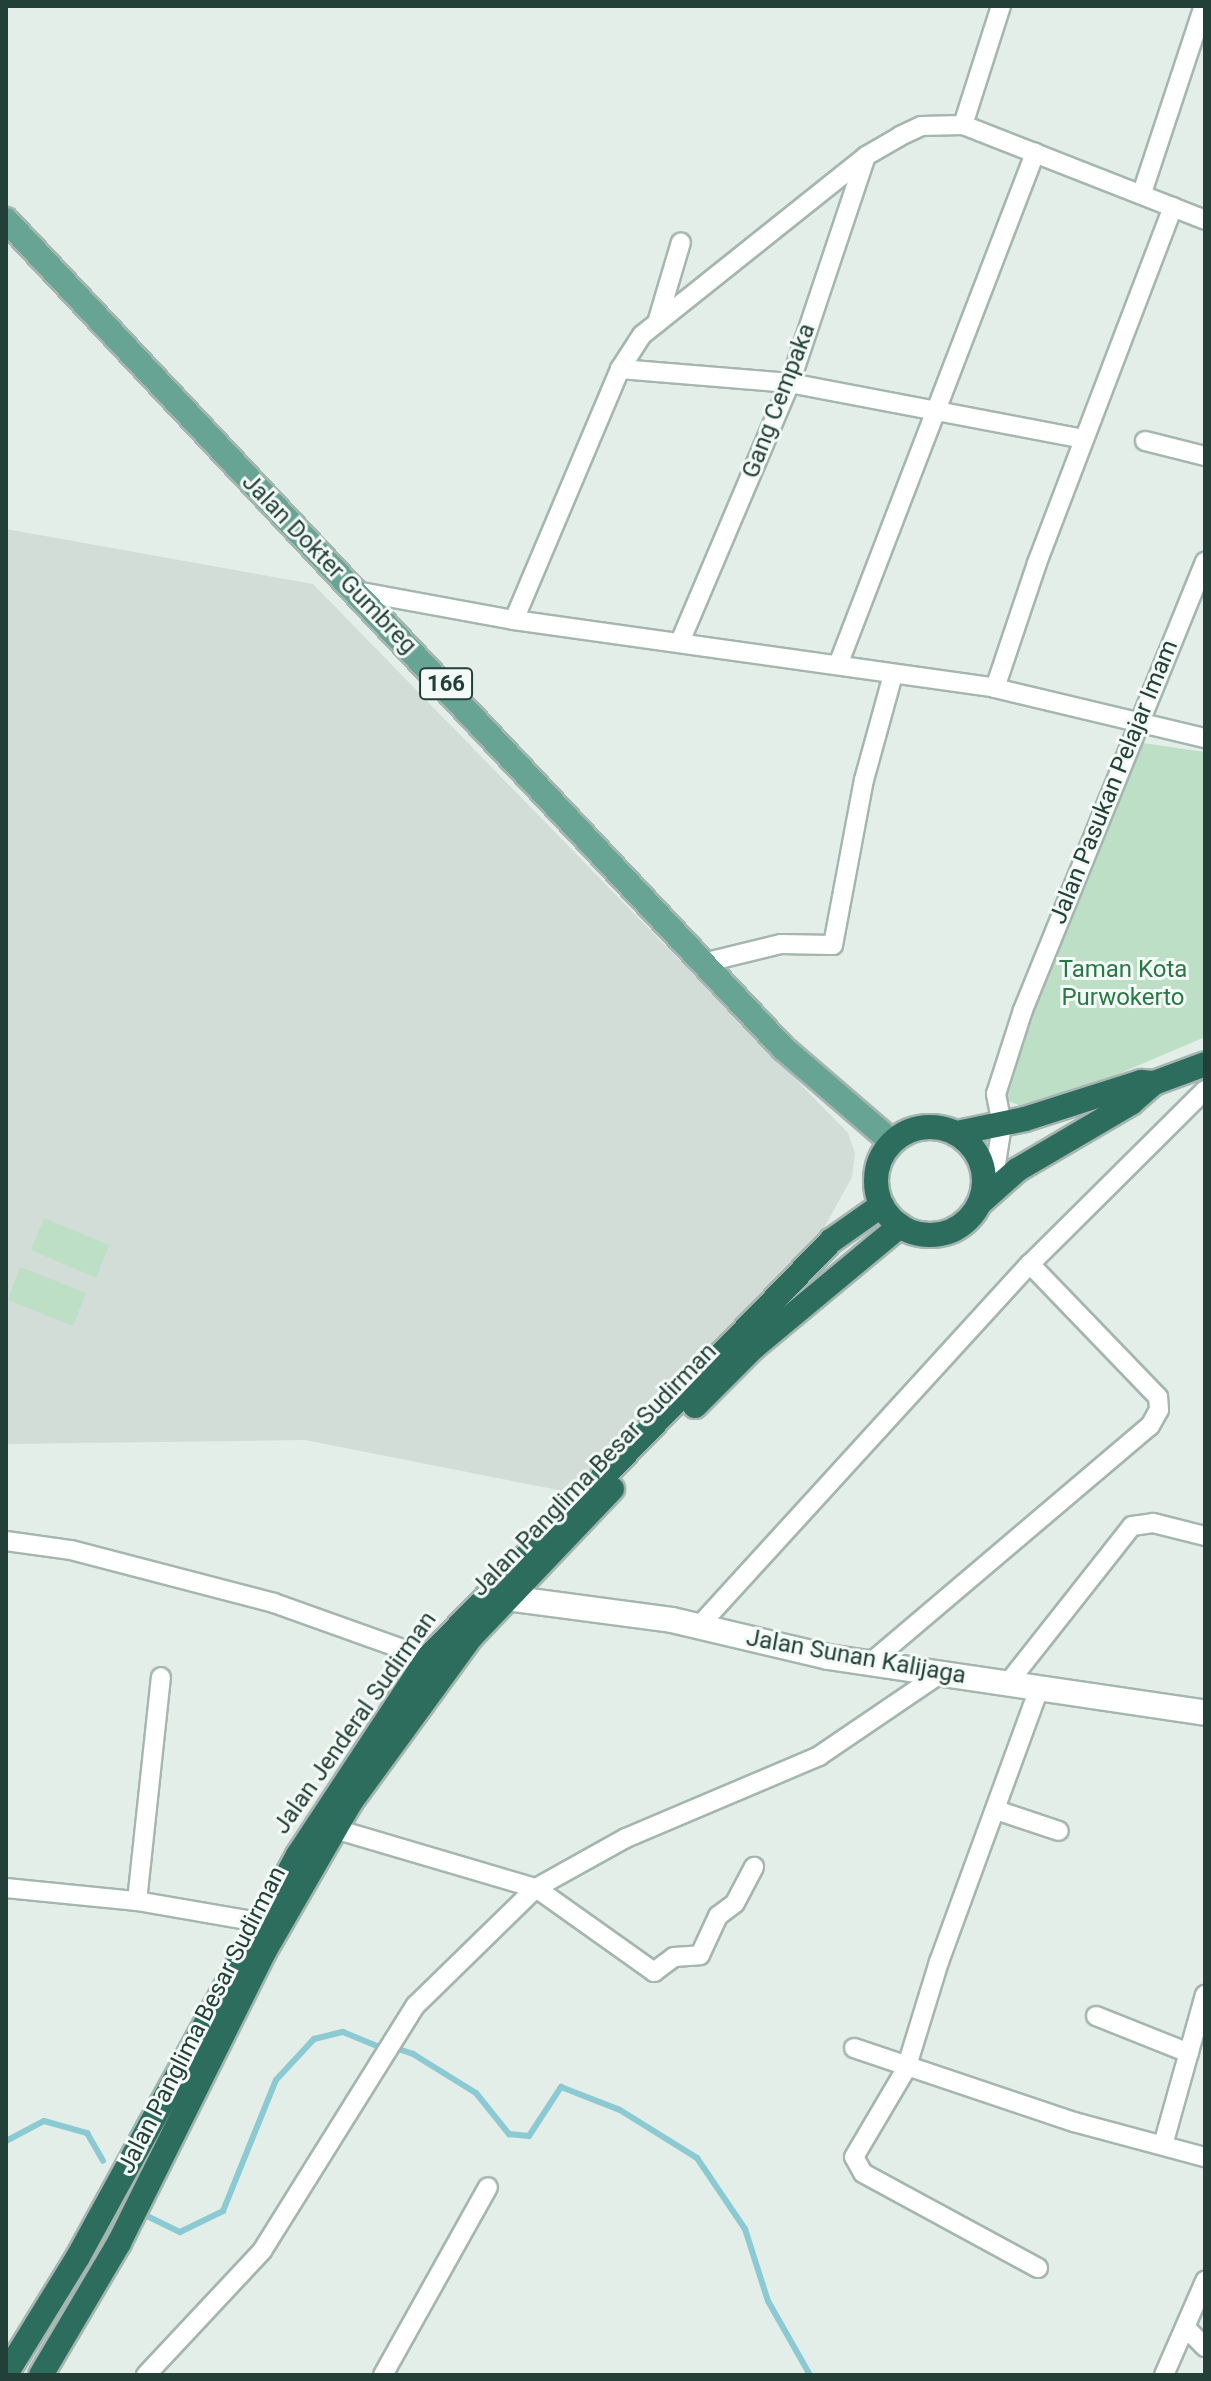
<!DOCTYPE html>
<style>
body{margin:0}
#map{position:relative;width:1211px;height:2381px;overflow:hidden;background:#e3eee9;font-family:Roboto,sans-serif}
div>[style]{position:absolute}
.built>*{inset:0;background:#d2ddd8}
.green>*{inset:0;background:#bcdfc5}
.stream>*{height:6px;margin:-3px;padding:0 3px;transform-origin:3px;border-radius:3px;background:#8bcad3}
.roads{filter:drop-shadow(2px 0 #a5b6b0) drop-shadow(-2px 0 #a5b6b0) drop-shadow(0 2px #a5b6b0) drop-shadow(0 -2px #a5b6b0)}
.street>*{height:18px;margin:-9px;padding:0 9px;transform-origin:9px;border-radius:9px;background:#fff}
.secondary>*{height:24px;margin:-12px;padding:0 12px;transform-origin:12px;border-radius:12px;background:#fff}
.primary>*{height:24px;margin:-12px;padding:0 12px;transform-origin:12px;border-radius:12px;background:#67a493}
.highway>*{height:24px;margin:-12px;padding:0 12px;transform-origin:12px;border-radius:12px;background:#2d6d5e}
.highway>.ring{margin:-12px;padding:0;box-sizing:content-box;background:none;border:24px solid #2d6d5e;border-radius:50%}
span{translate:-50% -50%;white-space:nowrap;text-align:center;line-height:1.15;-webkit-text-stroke:6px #f4faf7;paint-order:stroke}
.shield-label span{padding:2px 6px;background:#f4faf7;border:2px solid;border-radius:6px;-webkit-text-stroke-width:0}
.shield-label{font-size:22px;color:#224037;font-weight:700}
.street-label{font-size:24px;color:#224037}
.park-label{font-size:24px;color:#2b7847}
.frame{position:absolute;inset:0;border:8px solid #224037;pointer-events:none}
</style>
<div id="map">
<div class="built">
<i style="clip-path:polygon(6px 529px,313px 584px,848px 1133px,855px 1153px,852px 1177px,824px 1228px,568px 1492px,305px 1440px,6px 1444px)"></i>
</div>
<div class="green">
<i style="clip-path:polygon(1129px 741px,1205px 752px,1205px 1037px,1055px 1101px,1024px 1107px,1003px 1099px,1001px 1077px)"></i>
<i style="clip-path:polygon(44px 1218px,109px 1245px,96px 1278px,31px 1250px)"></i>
<i style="clip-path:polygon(20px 1267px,86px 1293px,73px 1326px,8px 1300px)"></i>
</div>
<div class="stream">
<i style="left:395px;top:2048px;width:19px;rotate:18deg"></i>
<i style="left:413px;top:2054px;width:74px;rotate:31.8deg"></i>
<i style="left:476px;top:2093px;width:53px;rotate:51.2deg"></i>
<i style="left:509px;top:2134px;width:20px;rotate:6deg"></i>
<i style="left:529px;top:2136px;width:59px;rotate:-56.9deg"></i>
<i style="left:561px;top:2087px;width:63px;rotate:21.3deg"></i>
<i style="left:620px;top:2110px;width:91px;rotate:31.9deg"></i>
<i style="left:697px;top:2158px;width:86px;rotate:55.9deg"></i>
<i style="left:745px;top:2229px;width:76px;rotate:72.3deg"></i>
<i style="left:768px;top:2301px;width:85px;rotate:60.4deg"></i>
<i style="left:6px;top:2141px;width:43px;rotate:-27.8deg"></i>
<i style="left:44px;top:2121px;width:45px;rotate:15.6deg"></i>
<i style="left:87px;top:2133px;width:32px;rotate:60deg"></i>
<i style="left:147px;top:2216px;width:37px;rotate:26deg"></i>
<i style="left:180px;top:2232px;width:48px;rotate:-26deg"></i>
<i style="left:223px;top:2211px;width:141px;rotate:-68deg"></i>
<i style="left:276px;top:2080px;width:56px;rotate:-47.2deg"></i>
<i style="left:314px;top:2039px;width:30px;rotate:-14deg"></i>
<i style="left:343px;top:2032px;width:44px;rotate:22.5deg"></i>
</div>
<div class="roads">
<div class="street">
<i style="left:963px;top:125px;width:125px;rotate:-72.3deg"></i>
<i style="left:1142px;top:193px;width:197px;rotate:-71.7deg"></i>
<i style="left:657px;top:323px;width:84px;rotate:-73.5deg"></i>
<i style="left:620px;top:369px;width:171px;rotate:4.7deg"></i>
<i style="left:790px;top:383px;width:298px;rotate:10.8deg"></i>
<i style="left:1145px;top:441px;width:62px;rotate:14deg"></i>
<i style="left:350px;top:590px;width:167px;rotate:10.4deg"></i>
<i style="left:514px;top:620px;width:486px;rotate:8deg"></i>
<i style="left:995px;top:688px;width:216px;rotate:13.4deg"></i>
<i style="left:514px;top:620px;width:272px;rotate:-67.1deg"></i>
<i style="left:620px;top:369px;width:40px;rotate:-57.1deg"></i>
<i style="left:642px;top:335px;width:287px;rotate:-38.6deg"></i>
<i style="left:866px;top:156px;width:39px;rotate:-30deg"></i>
<i style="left:900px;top:136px;width:23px;rotate:-25deg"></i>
<i style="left:921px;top:126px;width:42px;rotate:-1.4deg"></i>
<i style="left:963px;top:125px;width:260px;rotate:21.4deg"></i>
<i style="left:680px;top:642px;width:281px;rotate:-67deg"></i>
<i style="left:790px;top:383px;width:239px;rotate:-71.5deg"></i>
<i style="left:838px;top:665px;width:549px;rotate:-68.95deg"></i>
<i style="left:995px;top:688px;width:132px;rotate:-71.4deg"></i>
<i style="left:1037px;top:563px;width:381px;rotate:-69.1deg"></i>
<i style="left:703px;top:963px;width:80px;rotate:-13.7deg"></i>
<i style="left:781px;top:944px;width:52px;rotate:1.1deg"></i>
<i style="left:833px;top:945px;width:168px;rotate:-79.4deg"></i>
<i style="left:864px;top:780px;width:109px;rotate:-74.6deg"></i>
<i style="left:992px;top:1190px;width:66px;rotate:-81.3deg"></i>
<i style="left:1002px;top:1125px;width:32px;rotate:-101deg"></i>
<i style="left:996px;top:1094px;width:88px;rotate:-72.2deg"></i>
<i style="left:1023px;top:1010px;width:484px;rotate:-67.9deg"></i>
<i style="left:6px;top:1541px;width:66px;rotate:7.9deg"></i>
<i style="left:71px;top:1550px;width:210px;rotate:14.6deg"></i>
<i style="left:274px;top:1603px;width:164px;rotate:19.7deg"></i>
<i style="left:699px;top:1626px;width:491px;rotate:-47.6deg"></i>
<i style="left:1030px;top:1264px;width:247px;rotate:-44.8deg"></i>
<i style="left:869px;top:1664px;width:368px;rotate:-40.3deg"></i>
<i style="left:1150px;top:1426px;width:18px;rotate:-61deg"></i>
<i style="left:1159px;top:1410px;width:13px;rotate:-94deg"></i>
<i style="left:1158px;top:1397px;width:185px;rotate:-133.9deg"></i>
<i style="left:1008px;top:1683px;width:200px;rotate:-51.7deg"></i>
<i style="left:1132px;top:1526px;width:21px;rotate:-8deg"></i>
<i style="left:1153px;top:1523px;width:54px;rotate:14deg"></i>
<i style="left:996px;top:1810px;width:66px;rotate:18.4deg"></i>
<i style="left:335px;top:1829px;width:209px;rotate:16.4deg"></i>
<i style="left:536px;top:1888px;width:103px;rotate:-29.1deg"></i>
<i style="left:626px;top:1838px;width:210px;rotate:-23deg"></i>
<i style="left:819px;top:1756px;width:148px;rotate:-34.2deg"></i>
<i style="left:6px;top:1888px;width:132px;rotate:5.7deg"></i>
<i style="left:137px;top:1901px;width:124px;rotate:9.8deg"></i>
<i style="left:137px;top:1901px;width:225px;rotate:-83.9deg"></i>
<i style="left:1096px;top:2016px;width:100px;rotate:21.7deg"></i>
<i style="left:854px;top:2048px;width:232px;rotate:18.6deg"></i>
<i style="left:1074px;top:2122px;width:136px;rotate:15deg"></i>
<i style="left:1163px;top:2145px;width:156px;rotate:-74.4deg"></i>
<i style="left:1038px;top:2268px;width:199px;rotate:-151.5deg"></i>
<i style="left:863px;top:2173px;width:18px;rotate:-119deg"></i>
<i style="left:854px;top:2157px;width:102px;rotate:-59.4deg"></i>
<i style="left:906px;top:2069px;width:112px;rotate:-72.9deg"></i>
<i style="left:939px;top:1962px;width:292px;rotate:-69.9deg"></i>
<i style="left:1186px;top:2328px;width:27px;rotate:45deg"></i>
<i style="left:146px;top:2375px;width:170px;rotate:-46.9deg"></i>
<i style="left:262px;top:2251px;width:290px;rotate:-58deg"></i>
<i style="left:416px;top:2005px;width:168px;rotate:-44.3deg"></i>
<i style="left:536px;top:1888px;width:145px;rotate:35.4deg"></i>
<i style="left:654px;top:1972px;width:25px;rotate:-37deg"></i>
<i style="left:674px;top:1957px;width:26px;rotate:-4deg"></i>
<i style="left:700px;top:1955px;width:43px;rotate:-65.2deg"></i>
<i style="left:718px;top:1916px;width:21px;rotate:-37deg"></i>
<i style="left:735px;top:1903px;width:41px;rotate:-62.2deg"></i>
<i style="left:383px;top:2375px;width:215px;rotate:-60.8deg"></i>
<i style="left:1164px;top:2375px;width:103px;rotate:-66.4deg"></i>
</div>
<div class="secondary">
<i style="left:507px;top:1598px;width:166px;rotate:7.6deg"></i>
<i style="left:672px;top:1620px;width:160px;rotate:13.3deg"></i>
<i style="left:828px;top:1657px;width:381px;rotate:8.4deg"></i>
</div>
<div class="primary">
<i style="left:6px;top:220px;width:1135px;rotate:46.82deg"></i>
<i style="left:783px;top:1048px;width:144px;rotate:40.8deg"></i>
</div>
<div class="highway">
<i class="ring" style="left:876px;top:1127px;width:84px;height:84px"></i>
<i style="left:957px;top:1133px;width:69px;rotate:-11.6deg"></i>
<i style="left:1025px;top:1119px;width:122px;rotate:-17.7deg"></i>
<i style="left:1141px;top:1082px;width:13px;rotate:4deg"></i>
<i style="left:980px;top:1203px;width:50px;rotate:-41.7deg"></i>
<i style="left:1017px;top:1170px;width:132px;rotate:-30.4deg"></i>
<i style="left:1131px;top:1103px;width:30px;rotate:-41deg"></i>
<i style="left:1154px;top:1083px;width:54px;rotate:-20.4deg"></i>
<i style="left:695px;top:1406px;width:83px;rotate:-45deg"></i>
<i style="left:754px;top:1347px;width:190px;rotate:-39.7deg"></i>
<i style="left:6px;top:2374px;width:137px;rotate:-58.4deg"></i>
<i style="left:78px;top:2257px;width:458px;rotate:-61.3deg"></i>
<i style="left:298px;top:1855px;width:236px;rotate:-56.6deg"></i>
<i style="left:428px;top:1658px;width:580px;rotate:-45.98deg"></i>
<i style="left:831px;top:1241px;width:62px;rotate:-35.2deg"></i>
<i style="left:41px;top:2375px;width:153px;rotate:-59.4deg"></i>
<i style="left:119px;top:2243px;width:325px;rotate:-63.5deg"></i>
<i style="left:264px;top:1952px;width:172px;rotate:-60deg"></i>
<i style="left:350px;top:1803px;width:207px;rotate:-53.9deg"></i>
<i style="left:472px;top:1636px;width:203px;rotate:-46.4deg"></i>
</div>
</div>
<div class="shield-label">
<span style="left:446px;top:684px">166</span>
</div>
<div class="street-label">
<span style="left:779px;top:401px;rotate:-69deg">Gang Cempaka</span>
<span style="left:329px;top:564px;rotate:46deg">Jalan Dokter Gumbreg</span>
<span style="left:1114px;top:782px;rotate:-68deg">Jalan Pasukan Pelajar Imam</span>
<span style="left:594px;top:1470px;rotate:-46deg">Jalan Panglima Besar Sudirman</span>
<span style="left:856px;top:1657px;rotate:10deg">Jalan Sunan Kalijaga</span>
<span style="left:355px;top:1723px;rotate:-55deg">Jalan Jenderal Sudirman</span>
<span style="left:202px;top:2020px;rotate:-63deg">Jalan Panglima Besar Sudirman</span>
</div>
<div class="park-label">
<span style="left:1123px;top:984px">Taman Kota<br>Purwokerto</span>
</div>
<div class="frame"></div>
</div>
